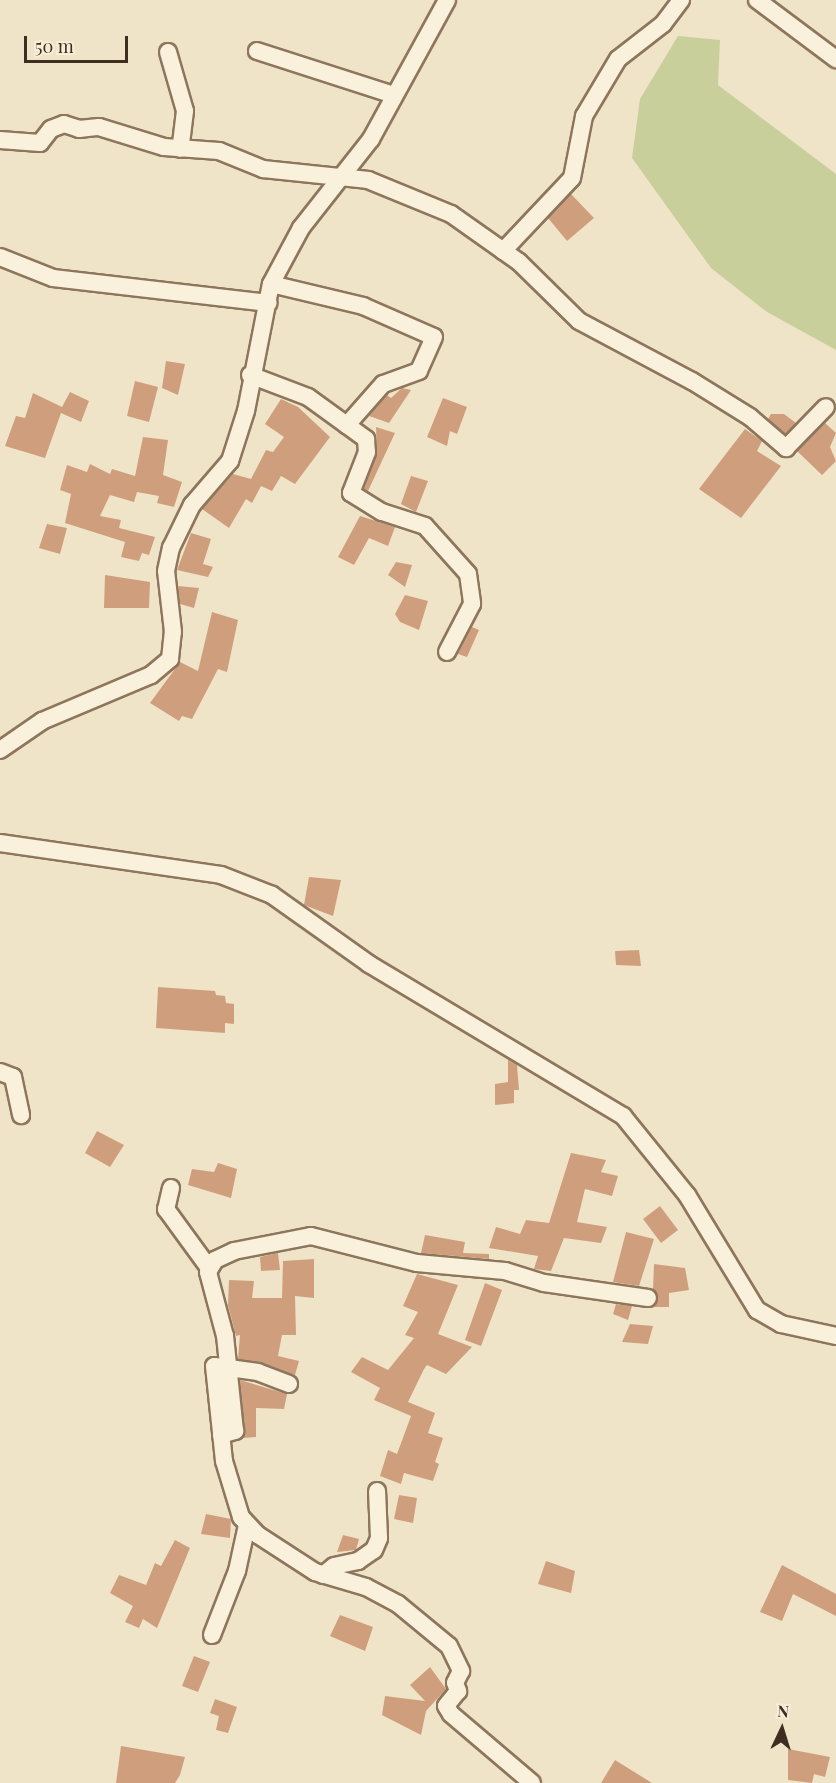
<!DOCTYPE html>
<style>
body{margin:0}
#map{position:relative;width:836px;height:1783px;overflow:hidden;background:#f0e4c8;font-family:"Playfair Display",serif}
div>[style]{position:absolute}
.green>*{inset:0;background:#c9cf9b}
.building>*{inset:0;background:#cf9f7d}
.roads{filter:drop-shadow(2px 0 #8d765c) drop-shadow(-2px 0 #8d765c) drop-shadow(0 2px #8d765c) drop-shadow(0 -2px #8d765c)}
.minor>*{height:16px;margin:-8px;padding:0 8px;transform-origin:8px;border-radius:8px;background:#faf1dc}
span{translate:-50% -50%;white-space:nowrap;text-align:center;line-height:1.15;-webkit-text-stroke:5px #f7eed8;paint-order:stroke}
.north{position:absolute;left:752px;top:1699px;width:60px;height:60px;-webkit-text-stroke:4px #f7eed8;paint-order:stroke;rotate:4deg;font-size:16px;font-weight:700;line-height:24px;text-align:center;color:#3d2e20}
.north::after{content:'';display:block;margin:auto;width:21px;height:27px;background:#3d2e20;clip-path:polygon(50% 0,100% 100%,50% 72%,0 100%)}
.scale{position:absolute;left:24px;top:36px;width:104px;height:27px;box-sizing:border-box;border:3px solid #3d2e20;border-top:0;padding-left:8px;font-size:18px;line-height:21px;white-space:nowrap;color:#3d2e20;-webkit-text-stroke:4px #f7eed8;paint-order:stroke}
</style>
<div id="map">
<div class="green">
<i style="clip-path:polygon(678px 36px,720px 40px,718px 85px,836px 174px,836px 350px,767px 312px,711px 268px,632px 158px,640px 99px)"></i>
</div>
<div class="building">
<i style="clip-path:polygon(571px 194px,594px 218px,567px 241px,548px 218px)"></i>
<i style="clip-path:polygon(166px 361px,185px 364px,178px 395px,162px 388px)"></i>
<i style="clip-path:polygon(135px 381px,158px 387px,149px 422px,127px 416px)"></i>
<i style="clip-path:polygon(402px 388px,411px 390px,389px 423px,369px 416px,387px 395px,391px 398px)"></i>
<i style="clip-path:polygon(70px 392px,89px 401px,81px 422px,61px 413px,45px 458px,5px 446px,16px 416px,25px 418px,33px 393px,62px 407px)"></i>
<i style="clip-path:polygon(443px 398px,467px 407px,457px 434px,450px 431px,447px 446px,427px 437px)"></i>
<i style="clip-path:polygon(281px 399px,298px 407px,330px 437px,295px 484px,281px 476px,272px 491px,261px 486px,252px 503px,246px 499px,229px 528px,202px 509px,233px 474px,251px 479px,266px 450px,273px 452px,284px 437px,265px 424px)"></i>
<i style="clip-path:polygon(771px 414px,784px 414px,796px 423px,785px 434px,768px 419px)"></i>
<i style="clip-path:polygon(825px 423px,836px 433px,830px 447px,836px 461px,822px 475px,797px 451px)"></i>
<i style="clip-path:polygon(376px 427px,395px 433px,368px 491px,364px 489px,377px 452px)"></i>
<i style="clip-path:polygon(745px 429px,762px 441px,757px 451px,781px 466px,741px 518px,699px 489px)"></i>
<i style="clip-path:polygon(143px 437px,168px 440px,163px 475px,182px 482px,174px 507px,157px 503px,159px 496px,137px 492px,134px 502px,110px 495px,100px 516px,121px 520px,119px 528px,155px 537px,149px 555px,142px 553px,139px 561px,121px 557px,125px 542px,65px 523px,71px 494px,60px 490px,67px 465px,87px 472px,90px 464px,110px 474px,112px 469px,135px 476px)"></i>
<i style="clip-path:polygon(411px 476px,428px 481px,416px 512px,401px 504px)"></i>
<i style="clip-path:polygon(360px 516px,395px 527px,388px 546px,369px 538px,354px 565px,338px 557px)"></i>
<i style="clip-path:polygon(47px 524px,67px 528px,60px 554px,39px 548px)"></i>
<i style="clip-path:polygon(191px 533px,211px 539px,203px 564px,213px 567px,208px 577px,177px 570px)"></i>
<i style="clip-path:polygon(396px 562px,412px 565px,405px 587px,388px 575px)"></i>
<i style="clip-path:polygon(105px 575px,150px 582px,149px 608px,104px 608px)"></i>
<i style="clip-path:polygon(178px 586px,199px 588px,194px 608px,180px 604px)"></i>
<i style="clip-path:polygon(405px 595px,428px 601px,419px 630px,400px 622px,395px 614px)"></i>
<i style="clip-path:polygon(212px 612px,238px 620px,227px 672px,218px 669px,192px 719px,182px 716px,179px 721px,150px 703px,180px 662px,198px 671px)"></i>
<i style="clip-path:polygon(472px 627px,479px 630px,467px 657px,458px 654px)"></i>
<i style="clip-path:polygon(309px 877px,341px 880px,333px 916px,304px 905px)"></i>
<i style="clip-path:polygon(639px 950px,641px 966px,616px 965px,615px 951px)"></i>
<i style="clip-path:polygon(158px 987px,215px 991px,216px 995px,225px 996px,226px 1003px,234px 1004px,234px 1024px,225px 1023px,225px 1033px,156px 1028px)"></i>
<i style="clip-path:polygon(508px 1060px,517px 1065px,519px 1090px,514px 1090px,514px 1103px,495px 1105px,495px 1084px,508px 1082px)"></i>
<i style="clip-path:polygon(97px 1131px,124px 1145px,110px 1167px,85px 1153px)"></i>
<i style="clip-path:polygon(571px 1153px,606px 1160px,601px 1172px,618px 1176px,612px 1196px,585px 1189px,577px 1222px,607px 1227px,601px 1243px,564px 1238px,551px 1271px,534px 1269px,538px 1256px,489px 1248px,496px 1227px,520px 1234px,526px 1220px,549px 1223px)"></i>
<i style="clip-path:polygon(218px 1163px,237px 1169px,231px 1198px,188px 1185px,192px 1169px,214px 1172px)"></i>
<i style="clip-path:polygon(660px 1206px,678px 1230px,661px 1243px,643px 1219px)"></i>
<i style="clip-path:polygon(626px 1232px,654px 1239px,639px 1286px,613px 1282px)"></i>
<i style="clip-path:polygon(425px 1235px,465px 1242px,463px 1253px,489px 1254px,489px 1259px,421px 1253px)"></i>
<i style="clip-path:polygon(278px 1253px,280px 1270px,261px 1271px,260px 1257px)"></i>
<i style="clip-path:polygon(314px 1259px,314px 1298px,295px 1296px,296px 1335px,282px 1335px,278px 1356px,299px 1361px,295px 1375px,238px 1359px,240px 1335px,236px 1336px,228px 1305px,229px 1280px,254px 1281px,252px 1298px,282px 1298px,283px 1261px)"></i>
<i style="clip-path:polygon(654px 1264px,685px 1268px,689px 1290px,669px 1293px,669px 1307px,654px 1307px,658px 1299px,653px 1289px)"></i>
<i style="clip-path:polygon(417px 1274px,458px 1285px,438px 1334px,472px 1347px,446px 1374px,427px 1365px,424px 1369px,408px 1402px,435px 1413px,428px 1433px,443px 1438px,435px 1462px,439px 1464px,433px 1481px,404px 1473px,401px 1484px,380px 1476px,388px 1450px,397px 1454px,411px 1416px,374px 1400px,380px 1388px,351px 1372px,362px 1357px,388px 1370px,414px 1338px,405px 1335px,418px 1312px,403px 1306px)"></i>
<i style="clip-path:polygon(485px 1283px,502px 1290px,481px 1346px,465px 1340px)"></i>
<i style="clip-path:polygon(616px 1304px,632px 1306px,628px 1320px,613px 1314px)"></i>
<i style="clip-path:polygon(630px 1324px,653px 1326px,648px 1344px,622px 1342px)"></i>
<i style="clip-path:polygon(240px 1380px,287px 1394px,284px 1409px,256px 1408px,256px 1437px,243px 1438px)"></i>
<i style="clip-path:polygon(399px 1495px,417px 1498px,413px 1523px,394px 1519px)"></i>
<i style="clip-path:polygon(206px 1514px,231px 1519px,230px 1538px,201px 1534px)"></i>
<i style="clip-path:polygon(343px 1535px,359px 1539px,356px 1550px,337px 1552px)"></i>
<i style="clip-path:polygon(175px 1540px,190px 1548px,157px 1628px,143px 1619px,139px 1628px,125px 1622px,133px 1606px,110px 1593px,119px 1575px,146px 1585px,155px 1563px,161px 1566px)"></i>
<i style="clip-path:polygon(546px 1561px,575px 1571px,571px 1593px,538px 1584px)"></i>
<i style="clip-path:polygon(782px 1565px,836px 1594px,836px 1616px,793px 1594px,782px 1621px,760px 1612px)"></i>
<i style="clip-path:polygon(340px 1615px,373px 1627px,365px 1651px,330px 1636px)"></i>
<i style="clip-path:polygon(194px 1656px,210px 1662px,198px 1692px,182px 1686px)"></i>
<i style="clip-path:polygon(430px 1667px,446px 1689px,426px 1711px,421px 1735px,382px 1715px,385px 1696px,425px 1701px,410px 1685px)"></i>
<i style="clip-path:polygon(215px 1699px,237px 1707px,228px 1733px,216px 1730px,219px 1716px,210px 1713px)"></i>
<i style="clip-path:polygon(121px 1746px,185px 1757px,180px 1775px,175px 1783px,116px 1783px)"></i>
<i style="clip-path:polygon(788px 1749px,830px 1757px,825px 1777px,814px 1774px,812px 1783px,788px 1780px)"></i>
<i style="clip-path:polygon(615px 1760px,652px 1783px,601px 1783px)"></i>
</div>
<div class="roads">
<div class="minor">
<i style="left:757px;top:0;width:99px;rotate:36.8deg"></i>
<i style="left:257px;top:51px;width:144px;rotate:17.8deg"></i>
<i style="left:168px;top:52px;width:61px;rotate:73.9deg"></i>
<i style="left:185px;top:111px;width:38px;rotate:97deg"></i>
<i style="left:0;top:140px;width:40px;rotate:4.3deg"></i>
<i style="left:40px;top:143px;width:18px;rotate:-52deg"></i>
<i style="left:51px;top:129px;width:14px;rotate:-21deg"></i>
<i style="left:64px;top:124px;width:16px;rotate:18deg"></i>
<i style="left:79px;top:129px;width:20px;rotate:-6deg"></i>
<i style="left:99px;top:127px;width:68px;rotate:17.1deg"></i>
<i style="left:164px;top:147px;width:55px;rotate:4.2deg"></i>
<i style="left:219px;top:151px;width:48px;rotate:22.2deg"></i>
<i style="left:263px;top:169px;width:106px;rotate:6deg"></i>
<i style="left:368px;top:180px;width:90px;rotate:22.3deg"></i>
<i style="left:451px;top:214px;width:83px;rotate:35.2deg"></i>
<i style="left:519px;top:262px;width:84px;rotate:44.5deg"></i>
<i style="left:579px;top:321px;width:128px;rotate:28deg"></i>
<i style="left:692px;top:381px;width:68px;rotate:31.8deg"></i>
<i style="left:750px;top:417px;width:48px;rotate:40.7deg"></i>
<i style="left:786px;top:448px;width:57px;rotate:-45.7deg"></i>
<i style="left:503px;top:251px;width:100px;rotate:-46.6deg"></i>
<i style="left:572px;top:178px;width:63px;rotate:-79deg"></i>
<i style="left:584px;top:116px;width:66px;rotate:-59.2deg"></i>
<i style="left:618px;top:59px;width:57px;rotate:-37.9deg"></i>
<i style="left:663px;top:24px;width:30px;rotate:-53deg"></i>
<i style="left:0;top:257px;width:57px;rotate:21.6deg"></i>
<i style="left:53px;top:278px;width:217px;rotate:6.6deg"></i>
<i style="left:271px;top:284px;width:95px;rotate:13.4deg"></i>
<i style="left:363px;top:306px;width:77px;rotate:23.6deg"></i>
<i style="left:434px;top:337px;width:37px;rotate:114deg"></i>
<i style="left:419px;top:371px;width:38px;rotate:160deg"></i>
<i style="left:383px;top:384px;width:55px;rotate:131.3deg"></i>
<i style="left:250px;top:375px;width:62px;rotate:20.8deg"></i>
<i style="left:308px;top:397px;width:72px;rotate:35.9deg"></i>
<i style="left:366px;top:439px;width:13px;rotate:86deg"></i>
<i style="left:367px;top:452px;width:44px;rotate:111.3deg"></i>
<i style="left:351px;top:493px;width:36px;rotate:32deg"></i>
<i style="left:382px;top:512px;width:45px;rotate:18deg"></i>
<i style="left:425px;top:526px;width:64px;rotate:48.1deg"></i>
<i style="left:468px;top:574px;width:30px;rotate:82deg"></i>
<i style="left:472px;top:604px;width:54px;rotate:117.5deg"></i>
<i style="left:0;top:750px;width:51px;rotate:-34.6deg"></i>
<i style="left:42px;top:721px;width:118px;rotate:-22.9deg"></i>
<i style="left:151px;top:675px;width:25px;rotate:-40deg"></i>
<i style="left:170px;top:659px;width:27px;rotate:-84deg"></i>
<i style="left:173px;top:632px;width:61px;rotate:-96.5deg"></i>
<i style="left:166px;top:571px;width:24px;rotate:-78deg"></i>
<i style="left:171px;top:548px;width:48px;rotate:-64deg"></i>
<i style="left:192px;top:505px;width:58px;rotate:-49.2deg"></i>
<i style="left:230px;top:461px;width:52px;rotate:-72.3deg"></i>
<i style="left:246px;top:411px;width:129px;rotate:-78.9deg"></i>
<i style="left:271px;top:284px;width:64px;rotate:-61.8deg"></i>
<i style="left:301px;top:228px;width:113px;rotate:-51.8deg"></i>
<i style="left:371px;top:139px;width:158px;rotate:-61.3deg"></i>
<i style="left:0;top:843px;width:223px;rotate:8.2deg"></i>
<i style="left:221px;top:875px;width:55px;rotate:21.4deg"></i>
<i style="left:272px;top:895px;width:119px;rotate:35.4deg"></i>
<i style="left:369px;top:964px;width:296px;rotate:30.9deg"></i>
<i style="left:623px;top:1116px;width:102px;rotate:51deg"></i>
<i style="left:687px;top:1195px;width:135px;rotate:58.7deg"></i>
<i style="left:757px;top:1310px;width:28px;rotate:30deg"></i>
<i style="left:781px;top:1324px;width:56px;rotate:12.3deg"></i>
<i style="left:0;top:1072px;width:14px;rotate:21deg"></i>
<i style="left:13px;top:1077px;width:39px;rotate:78deg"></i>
<i style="left:171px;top:1188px;width:22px;rotate:103deg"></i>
<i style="left:166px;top:1209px;width:73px;rotate:53.9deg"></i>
<i style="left:289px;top:1384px;width:33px;rotate:-159deg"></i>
<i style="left:258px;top:1372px;width:44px;rotate:-172.2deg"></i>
<i style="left:214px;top:1366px;width:96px;rotate:84deg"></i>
<i style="left:224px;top:1461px;width:59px;rotate:73.1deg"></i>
<i style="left:241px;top:1517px;width:25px;rotate:47deg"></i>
<i style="left:258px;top:1535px;width:68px;rotate:33deg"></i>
<i style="left:315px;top:1572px;width:53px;rotate:16.4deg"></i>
<i style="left:366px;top:1587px;width:36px;rotate:28deg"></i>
<i style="left:398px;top:1604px;width:66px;rotate:39.5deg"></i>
<i style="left:449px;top:1646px;width:28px;rotate:64deg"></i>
<i style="left:461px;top:1671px;width:13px;rotate:117deg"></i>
<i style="left:455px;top:1683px;width:9px;rotate:69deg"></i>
<i style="left:458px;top:1691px;width:19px;rotate:129deg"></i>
<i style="left:446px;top:1706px;width:9px;rotate:58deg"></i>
<i style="left:451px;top:1714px;width:106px;rotate:40.4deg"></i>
<i style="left:221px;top:1435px;width:15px;rotate:-16deg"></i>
<i style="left:235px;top:1431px;width:96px;rotate:-96deg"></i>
<i style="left:225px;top:1336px;width:66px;rotate:-104.9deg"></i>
<i style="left:208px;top:1272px;width:14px;rotate:-60deg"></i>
<i style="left:215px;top:1260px;width:21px;rotate:-25deg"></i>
<i style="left:234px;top:1251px;width:78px;rotate:-11deg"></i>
<i style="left:311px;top:1236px;width:109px;rotate:14.3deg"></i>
<i style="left:417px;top:1263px;width:88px;rotate:5.2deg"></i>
<i style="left:505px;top:1271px;width:41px;rotate:17.1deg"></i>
<i style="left:544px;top:1283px;width:105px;rotate:8.2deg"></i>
<i style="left:323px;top:1575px;width:14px;rotate:-39deg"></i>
<i style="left:334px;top:1566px;width:25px;rotate:-12deg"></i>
<i style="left:358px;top:1561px;width:19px;rotate:-35deg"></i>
<i style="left:374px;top:1550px;width:13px;rotate:-67deg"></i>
<i style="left:379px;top:1538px;width:47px;rotate:-92.4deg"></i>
<i style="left:212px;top:1635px;width:69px;rotate:-68.7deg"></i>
<i style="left:237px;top:1571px;width:47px;rotate:-77.7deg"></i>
</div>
</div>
<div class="north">N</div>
<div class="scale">50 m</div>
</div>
